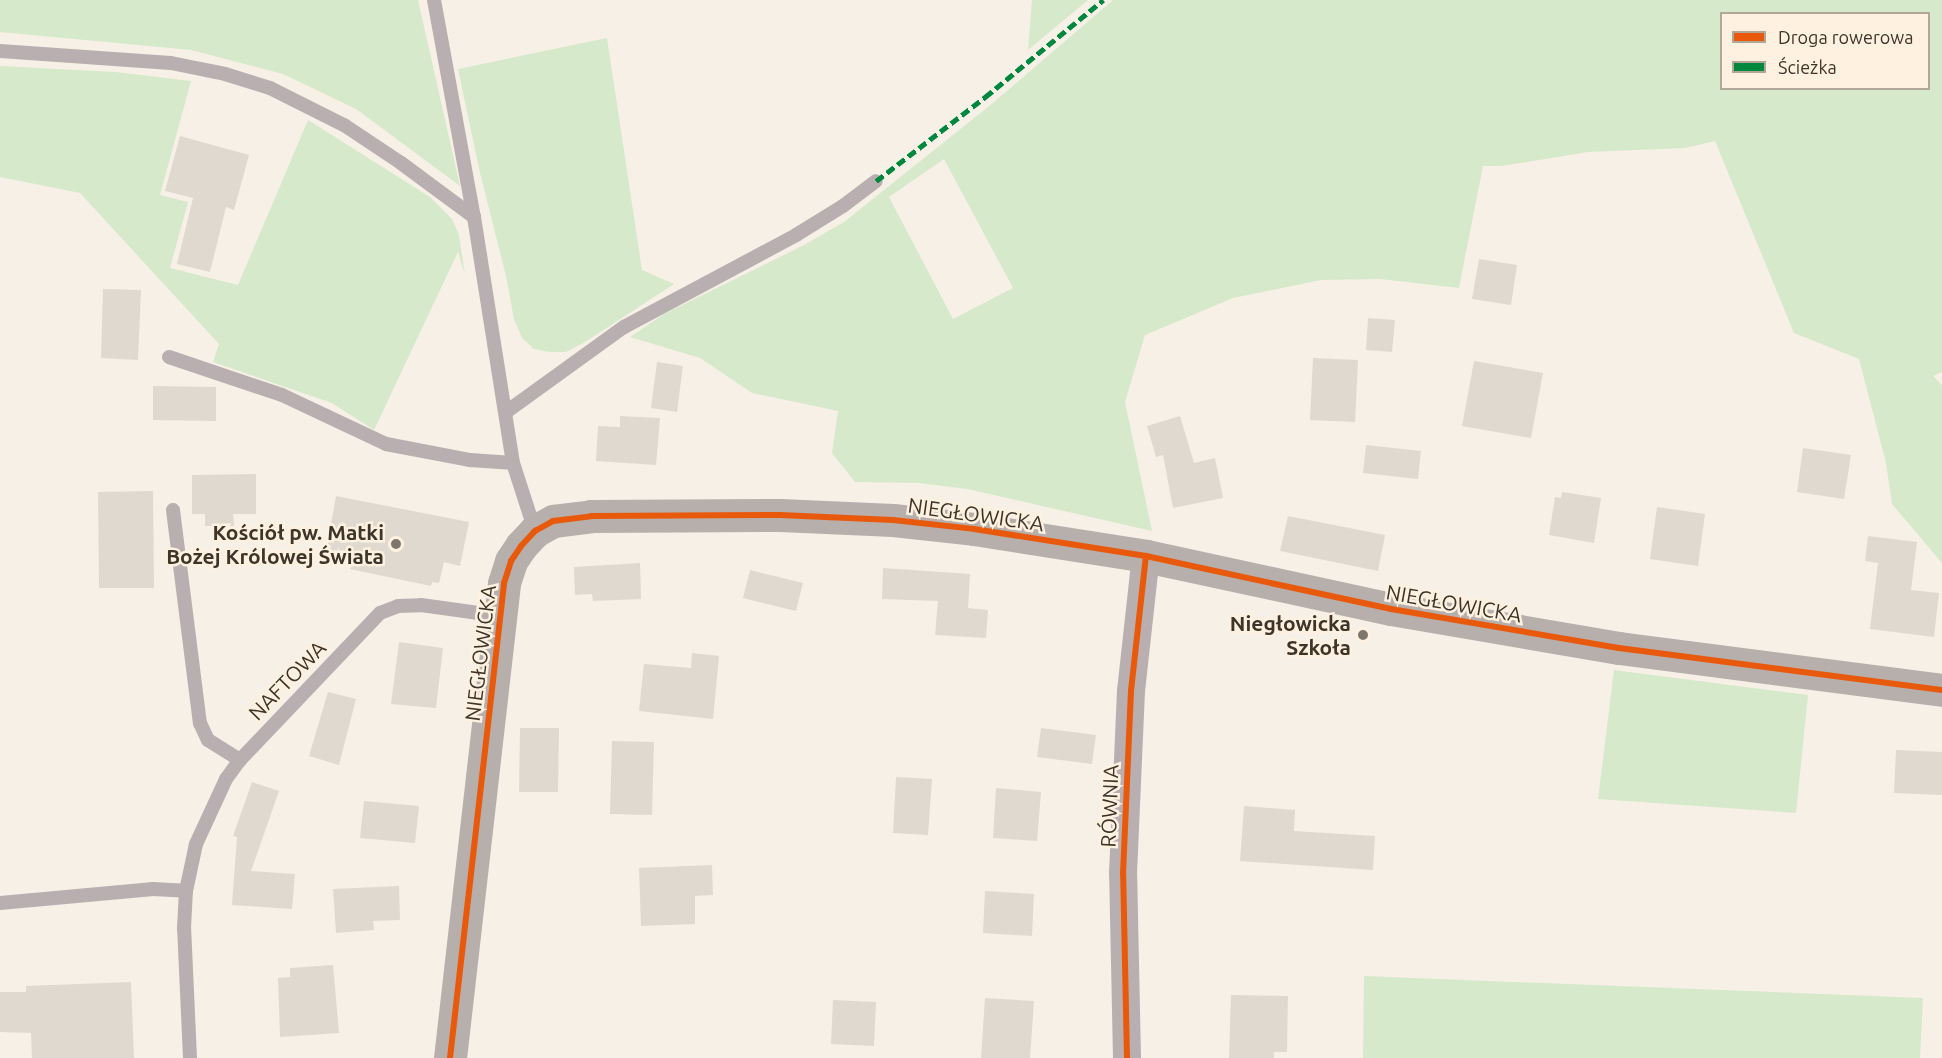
<!DOCTYPE html>
<meta charset="utf-8">
<style>
body{margin:0}
#map{position:relative;width:1942px;height:1058px;overflow:hidden;background:#f7f0e7;font-family:Ubuntu,sans-serif}
div>[style]{position:absolute}
.green>*{inset:0;background:#d6e9ca}
.building>*{inset:0;background:#e0d9cf}
.lane>*{height:14px;margin:-7px;padding:0 7px;transform-origin:7px;border-radius:7px;background:#b9afb0}
.street>*{height:28px;margin:-14px;padding:0 14px;transform-origin:14px;border-radius:14px;background:#b9afb0}
.secondary>*{height:33px;margin:-16.5px;padding:0 16.5px;transform-origin:16.5px;border-radius:16.5px;background:#b7afac}
.quiet>*{height:4.5px;margin-top:-2.25px;transform-origin:0;background:repeating-linear-gradient(90deg,#00873e 0 9px,transparent 0 13.5px)}
.cycleway>*{height:6px;margin:-3px;padding:0 3px;transform-origin:3px;border-radius:3px;background:#e8590c}
.dots>*{width:16px;height:16px;translate:-50% -50%;box-sizing:border-box;border:3px solid #fef1e0;border-radius:50%}
span{translate:-50% -50%;white-space:nowrap;text-align:center;line-height:1.15;-webkit-text-stroke:5px #fef1e0;paint-order:stroke}
.street-label{font-size:21px;color:#3d352a}
.poi-label{font-size:21px;color:#3d352a;font-weight:700}
.right{translate:-100% -50%;text-align:right}
.legend{position:absolute;left:1720px;top:12px;width:210px;height:78px;box-sizing:border-box;background:#fef1e0;border:2px solid #b1a697;margin:0;padding:8px 10px;list-style:none;font-size:18px;color:#3d352a}
.legend li{display:flex;align-items:center;gap:12px;height:30px}
.legend b{width:30px;border:2px solid #b1a697}
</style>
<div id="map">
<div class="green">
<i style="clip-path:polygon(0 0,418px 0,460px 186px,356px 109px,283px 74px,191px 50px,0 32px)"></i>
<i style="clip-path:polygon(1032px 0,1088px 0,1028px 50px)"></i>
<i style="clip-path:polygon(evenodd,1113px 0,1942px 0,1942px 372px,1933px 376px,1942px 385px,1942px 563px,1892px 504px,1886px 463px,1859px 359px,1794px 333px,1715px 141px,1685px 148px,1588px 152px,1502px 166px,1483px 166px,1459px 288px,1380px 279px,1321px 280px,1233px 298px,1145px 335px,1125px 402px,1152px 531px,967px 489px,919px 483px,855px 482px,832px 453px,838px 411px,752px 393px,700px 358px,630px 337px,664px 314px,804px 245px,844px 222px,993px 103px,1113px 0,1722px 14px,1928px 14px,1928px 88px,1722px 88px,1722px 14px,1113px 0,944px 159px,1013px 288px,953px 319px,889px 197px,944px 159px)"></i>
<i style="clip-path:polygon(607px 38px,642px 270px,674px 284px,585px 342px,566px 352px,549px 352px,534px 349px,522px 338px,514px 319px,506px 276px,480px 173px,458px 69px)"></i>
<i style="clip-path:polygon(0 66px,116px 72px,191px 81px,160px 195px,188px 202px,170px 268px,238px 285px,308px 120px,430px 197px,452px 219px,459px 235px,465px 275px,458px 252px,374px 430px,332px 403px,213px 362px,219px 344px,80px 193px,0 177px)"></i>
<i style="clip-path:polygon(1614px 670px,1808px 695px,1796px 813px,1598px 799px)"></i>
<i style="clip-path:polygon(1364px 976px,1923px 998px,1920px 1058px,1363px 1058px)"></i>
</div>
<div class="building">
<i style="clip-path:polygon(180px 136px,249px 155px,234px 210px,226px 207px,210px 272px,177px 264px,193px 198px,165px 191px)"></i>
<i style="clip-path:polygon(1479px 259px,1517px 265px,1511px 305px,1472px 299px)"></i>
<i style="clip-path:polygon(103px 289px,141px 290px,138px 360px,101px 358px)"></i>
<i style="clip-path:polygon(1368px 318px,1395px 320px,1392px 352px,1366px 350px)"></i>
<i style="clip-path:polygon(1313px 358px,1358px 360px,1355px 422px,1310px 420px)"></i>
<i style="clip-path:polygon(1474px 361px,1543px 373px,1531px 438px,1462px 426px)"></i>
<i style="clip-path:polygon(657px 362px,683px 366px,677px 412px,651px 408px)"></i>
<i style="clip-path:polygon(153px 386px,216px 387px,216px 421px,153px 420px)"></i>
<i style="clip-path:polygon(620px 416px,660px 418px,656px 465px,596px 461px,598px 426px,620px 427px)"></i>
<i style="clip-path:polygon(1180px 416px,1194px 463px,1215px 458px,1223px 498px,1173px 508px,1163px 455px,1156px 457px,1147px 426px)"></i>
<i style="clip-path:polygon(1366px 445px,1421px 451px,1418px 479px,1363px 473px)"></i>
<i style="clip-path:polygon(1803px 448px,1851px 455px,1844px 499px,1797px 492px)"></i>
<i style="clip-path:polygon(256px 474px,256px 514px,233px 514px,234px 526px,205px 526px,205px 514px,192px 514px,192px 475px)"></i>
<i style="clip-path:polygon(153px 491px,154px 588px,99px 588px,98px 492px)"></i>
<i style="clip-path:polygon(1562px 492px,1601px 498px,1594px 543px,1549px 535px,1555px 497px,1561px 498px)"></i>
<i style="clip-path:polygon(336px 496px,469px 522px,460px 566px,444px 562px,439px 583px,432px 582px,431px 586px,350px 569px,352px 564px,325px 558px)"></i>
<i style="clip-path:polygon(1657px 507px,1705px 514px,1698px 566px,1650px 559px)"></i>
<i style="clip-path:polygon(1288px 516px,1385px 535px,1378px 571px,1280px 551px)"></i>
<i style="clip-path:polygon(1868px 536px,1917px 542px,1911px 590px,1939px 593px,1934px 637px,1870px 629px,1878px 563px,1865px 561px)"></i>
<i style="clip-path:polygon(640px 563px,641px 599px,593px 601px,592px 594px,575px 595px,574px 567px)"></i>
<i style="clip-path:polygon(883px 568px,970px 574px,968px 608px,988px 610px,986px 638px,935px 635px,938px 601px,882px 599px)"></i>
<i style="clip-path:polygon(750px 570px,803px 583px,796px 611px,743px 598px)"></i>
<i style="clip-path:polygon(399px 642px,443px 648px,436px 708px,391px 704px)"></i>
<i style="clip-path:polygon(692px 653px,719px 656px,713px 719px,639px 711px,644px 664px,691px 668px)"></i>
<i style="clip-path:polygon(328px 692px,356px 699px,339px 765px,309px 756px)"></i>
<i style="clip-path:polygon(520px 728px,559px 728px,558px 792px,519px 792px)"></i>
<i style="clip-path:polygon(1041px 728px,1096px 735px,1092px 764px,1037px 757px)"></i>
<i style="clip-path:polygon(612px 741px,654px 742px,652px 815px,610px 814px)"></i>
<i style="clip-path:polygon(1896px 750px,1942px 752px,1942px 795px,1894px 793px)"></i>
<i style="clip-path:polygon(896px 777px,932px 779px,928px 835px,893px 833px)"></i>
<i style="clip-path:polygon(252px 782px,279px 791px,251px 871px,295px 874px,292px 909px,232px 905px,237px 837px,233px 836px)"></i>
<i style="clip-path:polygon(996px 788px,1041px 792px,1037px 841px,993px 838px)"></i>
<i style="clip-path:polygon(364px 801px,419px 806px,415px 843px,360px 838px)"></i>
<i style="clip-path:polygon(1244px 806px,1295px 810px,1294px 831px,1375px 836px,1373px 870px,1240px 861px)"></i>
<i style="clip-path:polygon(712px 865px,713px 895px,695px 896px,695px 924px,641px 926px,639px 868px)"></i>
<i style="clip-path:polygon(399px 886px,400px 920px,373px 921px,374px 930px,336px 933px,333px 889px)"></i>
<i style="clip-path:polygon(985px 891px,1034px 894px,1032px 936px,983px 933px)"></i>
<i style="clip-path:polygon(333px 965px,339px 1033px,280px 1037px,278px 978px,290px 977px,290px 968px)"></i>
<i style="clip-path:polygon(131px 982px,134px 1058px,32px 1058px,31px 1033px,0 1032px,0 992px,26px 992px,26px 986px)"></i>
<i style="clip-path:polygon(1231px 995px,1288px 996px,1287px 1052px,1274px 1052px,1274px 1058px,1229px 1058px)"></i>
<i style="clip-path:polygon(985px 998px,1034px 1001px,1030px 1058px,981px 1058px)"></i>
<i style="clip-path:polygon(833px 1000px,876px 1002px,874px 1046px,831px 1044px)"></i>
</div>
<div class="lane">
<i style="left:434px;top:0;width:221px;rotate:79.6deg"></i>
<i style="left:0;top:51px;width:171px;rotate:4deg"></i>
<i style="left:171px;top:63px;width:55px;rotate:11.5deg"></i>
<i style="left:225px;top:74px;width:47px;rotate:17.3deg"></i>
<i style="left:270px;top:88px;width:83px;rotate:26.6deg"></i>
<i style="left:344px;top:125px;width:69px;rotate:33.7deg"></i>
<i style="left:401px;top:163px;width:91px;rotate:36.5deg"></i>
<i style="left:474px;top:217px;width:249px;rotate:81deg"></i>
<i style="left:513px;top:463px;width:71px;rotate:72.1deg"></i>
<i style="left:169px;top:357px;width:119px;rotate:18.6deg"></i>
<i style="left:282px;top:395px;width:115px;rotate:25.2deg"></i>
<i style="left:386px;top:444px;width:86px;rotate:10.8deg"></i>
<i style="left:470px;top:460px;width:43px;rotate:4deg"></i>
<i style="left:506px;top:412px;width:145px;rotate:-35.8deg"></i>
<i style="left:624px;top:327px;width:195px;rotate:-28.1deg"></i>
<i style="left:796px;top:235px;width:55px;rotate:-31.7deg"></i>
<i style="left:843px;top:206px;width:41px;rotate:-37.1deg"></i>
<i style="left:173px;top:510px;width:215px;rotate:82.8deg"></i>
<i style="left:200px;top:723px;width:19px;rotate:65deg"></i>
<i style="left:208px;top:740px;width:38px;rotate:32deg"></i>
<i style="left:0;top:903px;width:154px;rotate:-5.2deg"></i>
<i style="left:153px;top:889px;width:33px;rotate:3deg"></i>
<i style="left:190px;top:1058px;width:130px;rotate:-92.6deg"></i>
<i style="left:184px;top:928px;width:37px;rotate:-87deg"></i>
<i style="left:186px;top:891px;width:48px;rotate:-78deg"></i>
<i style="left:196px;top:844px;width:72px;rotate:-65.2deg"></i>
<i style="left:226px;top:779px;width:24px;rotate:-54deg"></i>
<i style="left:240px;top:760px;width:203px;rotate:-46.4deg"></i>
<i style="left:380px;top:613px;width:19px;rotate:-21deg"></i>
<i style="left:398px;top:606px;width:23px;rotate:-2deg"></i>
<i style="left:421px;top:605px;width:80px;rotate:7.9deg"></i>
</div>
<div class="street">
<i style="left:1127px;top:1058px;width:184px;rotate:-91.2deg"></i>
<i style="left:1123px;top:874px;width:183px;rotate:-87.5deg"></i>
<i style="left:1131px;top:691px;width:136px;rotate:-83.7deg"></i>
</div>
<div class="secondary">
<i style="left:450px;top:1058px;width:478px;rotate:-83.5deg"></i>
<i style="left:504px;top:583px;width:23px;rotate:-72deg"></i>
<i style="left:511px;top:561px;width:18px;rotate:-56deg"></i>
<i style="left:521px;top:546px;width:21px;rotate:-47deg"></i>
<i style="left:535px;top:531px;width:21px;rotate:-29deg"></i>
<i style="left:553px;top:521px;width:38px;rotate:-7deg"></i>
<i style="left:591px;top:516px;width:189px;rotate:-0.3deg"></i>
<i style="left:780px;top:515px;width:113px;rotate:2.5deg"></i>
<i style="left:893px;top:520px;width:81px;rotate:6.3deg"></i>
<i style="left:974px;top:529px;width:174px;rotate:8.9deg"></i>
<i style="left:1146px;top:556px;width:251px;rotate:12.2deg"></i>
<i style="left:1391px;top:609px;width:231px;rotate:9.7deg"></i>
<i style="left:1619px;top:648px;width:326px;rotate:7.4deg"></i>
</div>
<div class="quiet">
<i style="left:876px;top:181px;width:138px;rotate:-37.6deg"></i>
<i style="left:985px;top:97px;width:153px;rotate:-39.4deg"></i>
</div>
<div class="cycleway">
<i style="left:450px;top:1058px;width:478px;rotate:-83.5deg"></i>
<i style="left:504px;top:583px;width:23px;rotate:-72deg"></i>
<i style="left:511px;top:561px;width:18px;rotate:-56deg"></i>
<i style="left:521px;top:546px;width:21px;rotate:-47deg"></i>
<i style="left:535px;top:531px;width:21px;rotate:-29deg"></i>
<i style="left:553px;top:521px;width:38px;rotate:-7deg"></i>
<i style="left:591px;top:516px;width:189px;rotate:-0.3deg"></i>
<i style="left:780px;top:515px;width:113px;rotate:2.5deg"></i>
<i style="left:893px;top:520px;width:81px;rotate:6.3deg"></i>
<i style="left:974px;top:529px;width:174px;rotate:8.9deg"></i>
<i style="left:1146px;top:556px;width:251px;rotate:12.2deg"></i>
<i style="left:1391px;top:609px;width:231px;rotate:9.7deg"></i>
<i style="left:1619px;top:648px;width:326px;rotate:7.4deg"></i>
<i style="left:1127px;top:1058px;width:184px;rotate:-91.2deg"></i>
<i style="left:1123px;top:874px;width:183px;rotate:-87.5deg"></i>
<i style="left:1131px;top:691px;width:136px;rotate:-83.7deg"></i>
</div>
<div class="dots">
<i style="left:396px;top:544px;background:#7e766c"></i>
<i style="left:1363px;top:635px;background:#7e766c"></i>
</div>
<div class="street-label">
<span style="left:976px;top:514px;rotate:8deg">NIEGŁOWICKA</span>
<span style="left:1454px;top:603px;rotate:10deg">NIEGŁOWICKA</span>
<span style="left:480px;top:653px;rotate:-83deg">NIEGŁOWICKA</span>
<span style="left:287px;top:680px;rotate:-46deg">NAFTOWA</span>
<span style="left:1109px;top:806px;rotate:-88deg">RÓWNIA</span>
</div>
<div class="poi-label">
<span class="right" style="left:384px;top:544px">Kościół pw. Matki<br>Bożej Królowej Świata</span>
<span class="right" style="left:1351px;top:635px">Niegłowicka<br>Szkoła</span>
</div>
<ul class="legend">
<li><b style="height:8px;background:#e8590c"></b>Droga rowerowa</li>
<li><b style="height:8px;background:#00873e"></b>Ścieżka</li>
</ul>
</div>
